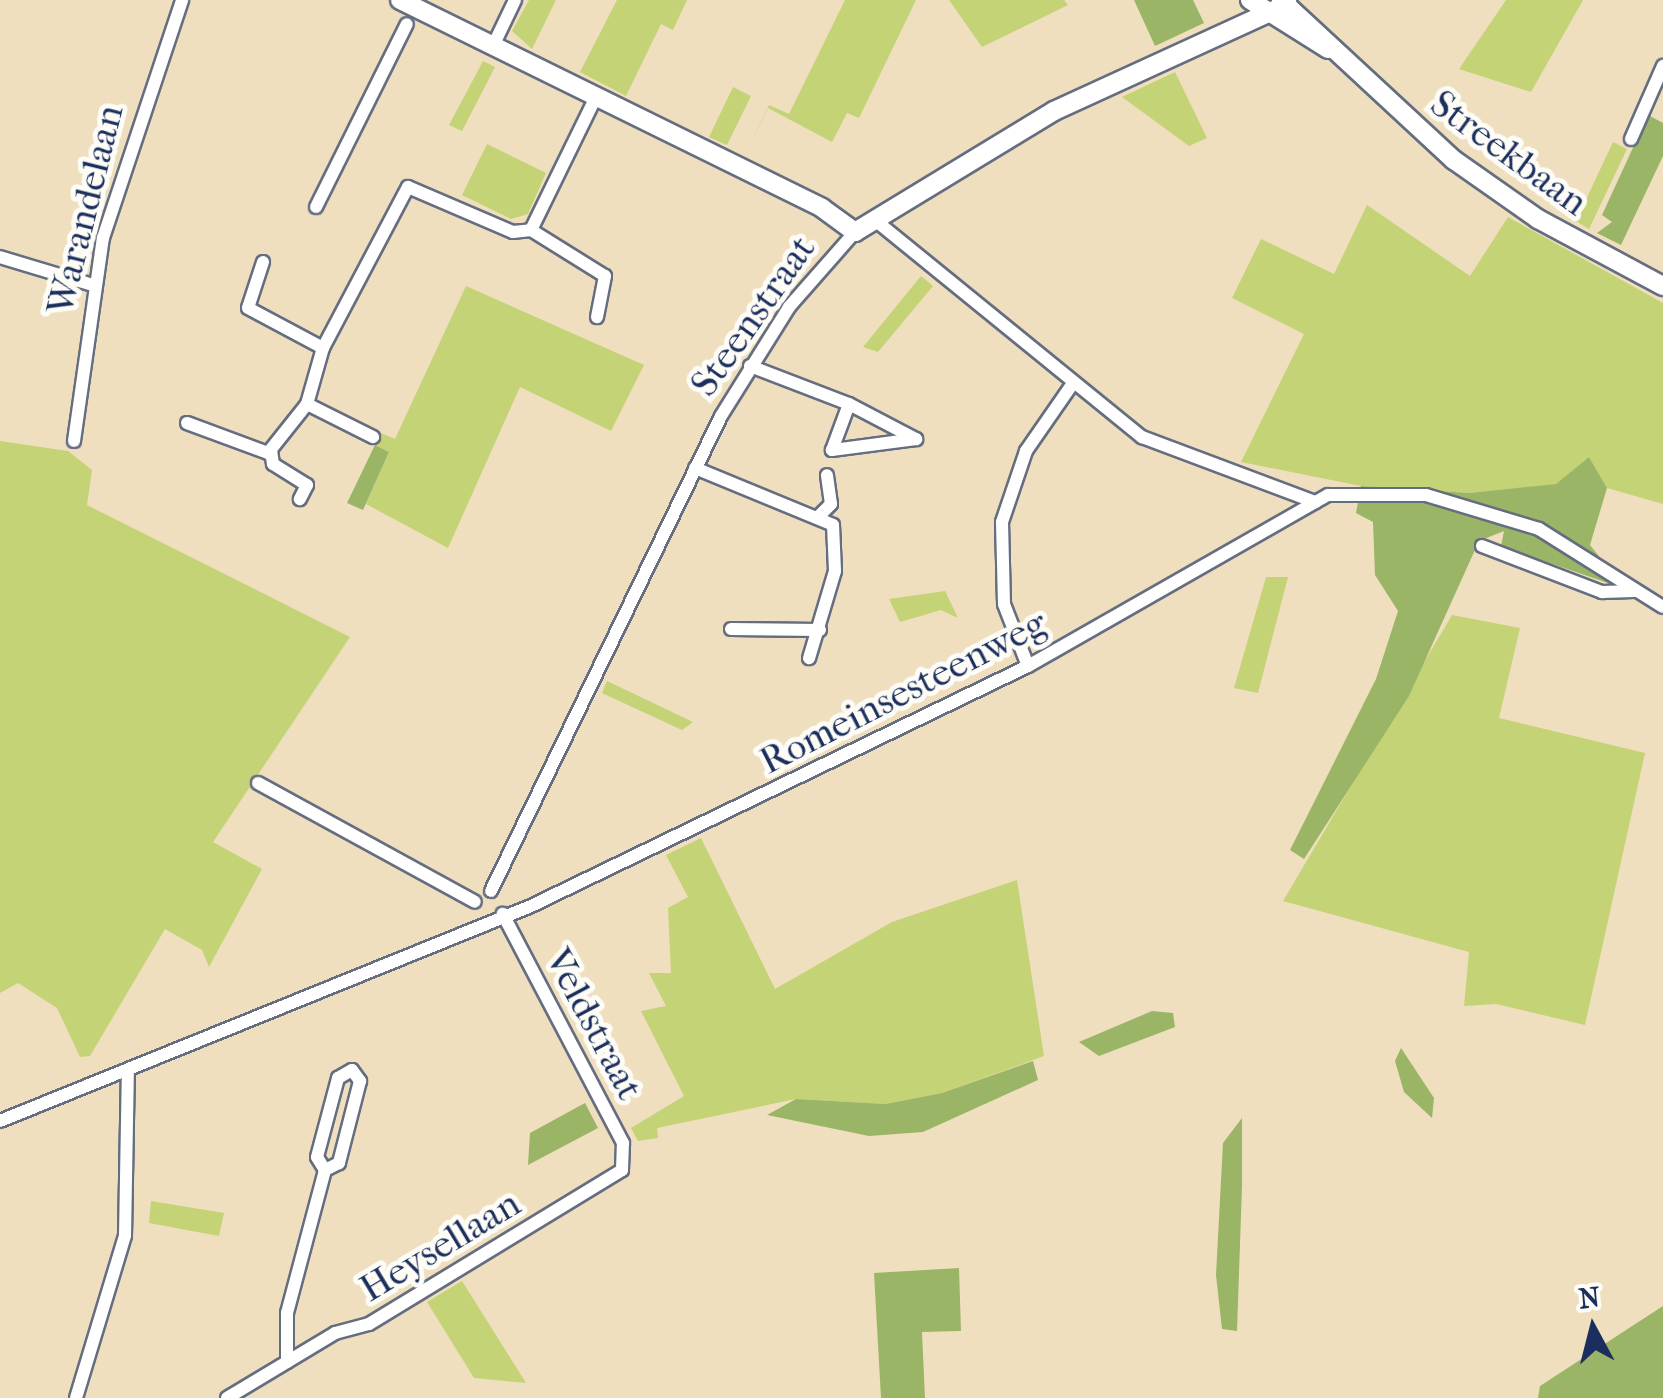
<!DOCTYPE html>
<style>
body{margin:0}
#map{position:relative;width:1663px;height:1398px;overflow:hidden;background:#efdfbf;font-family:"IM FELL French Canon",serif}
div>[style]{position:absolute}
.green>*{inset:0;background:#c3d375}
.forest>*{inset:0;background:#9ab566}
.roads{filter:drop-shadow(2px 0 #656d80) drop-shadow(-2px 0 #656d80) drop-shadow(0 2px #656d80) drop-shadow(0 -2px #656d80)}
.street>*{height:12px;margin:-6px;padding:0 6px;transform-origin:6px;border-radius:6px;background:#fff}
.secondary>*{height:18px;margin:-9px;padding:0 9px;transform-origin:9px;border-radius:9px;background:#fff}
span{translate:-50% -50%;white-space:nowrap;text-align:center;line-height:1.15;-webkit-text-stroke:10px #fdfcf7;paint-order:stroke}
.street-label{font-size:38px;color:#1b2f5e}
.north{position:absolute;left:1543px;top:1278px;width:100px;height:100px;-webkit-text-stroke:8px #fdfcf7;paint-order:stroke;rotate:353deg;font-size:28px;font-weight:700;line-height:40px;text-align:center;color:#1b2f5e}
.north::after{content:'';display:block;margin:auto;width:35px;height:45px;background:#1b2f5e;clip-path:polygon(50% 0,100% 100%,50% 72%,0 100%)}
</style>
<div id="map">
<div class="green">
<i style="clip-path:polygon(529px 0,556px 0,532px 49px,512px 31px)"></i>
<i style="clip-path:polygon(617px 0,687px 0,673px 30px,661px 24px,626px 96px,580px 72px)"></i>
<i style="clip-path:polygon(845px 0,916px 0,859px 118px,847px 113px,832px 142px,768px 108px,745px 154px,769px 105px,789px 114px)"></i>
<i style="clip-path:polygon(949px 0,1064px 0,1068px 5px,982px 47px)"></i>
<i style="clip-path:polygon(1506px 0,1583px 0,1531px 92px,1459px 69px)"></i>
<i style="clip-path:polygon(483px 61px,495px 67px,462px 131px,449px 125px)"></i>
<i style="clip-path:polygon(1175px 72px,1207px 138px,1189px 146px,1122px 97px)"></i>
<i style="clip-path:polygon(733px 87px,751px 96px,727px 145px,709px 137px)"></i>
<i style="clip-path:polygon(1613px 142px,1627px 149px,1589px 229px,1576px 221px)"></i>
<i style="clip-path:polygon(487px 144px,546px 173px,528px 214px,511px 219px,462px 195px)"></i>
<i style="clip-path:polygon(1367px 205px,1470px 276px,1508px 217px,1663px 303px,1663px 504px,1607px 488px,1589px 457px,1557px 484px,1469px 493px,1361px 486px,1241px 462px,1304px 334px,1232px 298px,1261px 239px,1334px 274px)"></i>
<i style="clip-path:polygon(921px 276px,933px 286px,878px 352px,863px 347px)"></i>
<i style="clip-path:polygon(466px 286px,644px 365px,611px 431px,520px 387px,448px 548px,366px 504px,389px 452px,375px 445px,381px 433px,395px 439px)"></i>
<i style="clip-path:polygon(0 441px,68px 451px,92px 470px,87px 505px,350px 637px,213px 842px,262px 869px,209px 967px,202px 950px,165px 929px,90px 1056px,80px 1057px,57px 1008px,18px 983px,0 993px)"></i>
<i style="clip-path:polygon(1266px 577px,1288px 577px,1258px 693px,1234px 688px)"></i>
<i style="clip-path:polygon(945px 591px,958px 618px,941px 610px,900px 622px,889px 599px)"></i>
<i style="clip-path:polygon(1452px 615px,1520px 628px,1499px 718px,1645px 753px,1585px 1025px,1496px 1004px,1464px 1006px,1469px 952px,1283px 901px)"></i>
<i style="clip-path:polygon(607px 681px,693px 722px,682px 730px,602px 693px)"></i>
<i style="clip-path:polygon(701px 838px,775px 989px,892px 922px,1017px 880px,1044px 1056px,942px 1093px,885px 1104px,796px 1099px,657px 1128px,658px 1138px,638px 1141px,631px 1128px,684px 1096px,641px 1011px,666px 1006px,649px 973px,671px 973px,668px 908px,688px 897px,666px 855px)"></i>
<i style="clip-path:polygon(151px 1201px,224px 1213px,219px 1236px,149px 1223px)"></i>
<i style="clip-path:polygon(462px 1281px,526px 1383px,474px 1378px,427px 1302px)"></i>
</div>
<div class="forest">
<i style="clip-path:polygon(1134px 0,1193px 0,1204px 23px,1155px 46px)"></i>
<i style="clip-path:polygon(1648px 115px,1663px 123px,1663px 156px,1621px 245px,1597px 233px,1612px 222px,1602px 215px)"></i>
<i style="clip-path:polygon(375px 445px,389px 452px,363px 510px,347px 503px)"></i>
<i style="clip-path:polygon(1589px 457px,1607px 488px,1590px 545px,1625px 589px,1501px 546px,1504px 531px,1479px 541px,1409px 696px,1304px 859px,1290px 850px,1376px 679px,1398px 611px,1375px 575px,1373px 522px,1356px 513px,1361px 486px,1469px 493px,1556px 484px)"></i>
<i style="clip-path:polygon(1152px 1011px,1173px 1013px,1175px 1027px,1099px 1056px,1079px 1042px)"></i>
<i style="clip-path:polygon(1401px 1048px,1434px 1098px,1432px 1118px,1404px 1092px,1395px 1061px)"></i>
<i style="clip-path:polygon(1033px 1061px,1038px 1080px,923px 1132px,869px 1136px,767px 1115px,796px 1099px,885px 1104px,942px 1093px)"></i>
<i style="clip-path:polygon(585px 1103px,598px 1128px,528px 1165px,530px 1133px)"></i>
<i style="clip-path:polygon(1242px 1118px,1242px 1186px,1237px 1331px,1222px 1329px,1216px 1275px,1223px 1143px)"></i>
<i style="clip-path:polygon(959px 1268px,961px 1331px,922px 1332px,925px 1398px,881px 1398px,874px 1273px)"></i>
<i style="clip-path:polygon(1663px 1306px,1663px 1398px,1538px 1398px,1540px 1386px)"></i>
</div>
<div class="roads">
<div class="street">
<i style="left:493px;top:46px;width:51px;rotate:-64.4deg"></i>
<i style="left:1631px;top:139px;width:80px;rotate:-66.3deg"></i>
<i style="left:316px;top:207px;width:204px;rotate:-63.6deg"></i>
<i style="left:876px;top:221px;width:343px;rotate:39.1deg"></i>
<i style="left:1142px;top:437px;width:185px;rotate:20.6deg"></i>
<i style="left:531px;top:230px;width:148px;rotate:-64deg"></i>
<i style="left:0;top:257px;width:97px;rotate:16.8deg"></i>
<i style="left:263px;top:262px;width:48px;rotate:108.1deg"></i>
<i style="left:248px;top:308px;width:85px;rotate:28.1deg"></i>
<i style="left:750px;top:366px;width:106px;rotate:21deg"></i>
<i style="left:849px;top:404px;width:76px;rotate:27.6deg"></i>
<i style="left:916px;top:439px;width:85px;rotate:172.5deg"></i>
<i style="left:832px;top:450px;width:49px;rotate:-69.7deg"></i>
<i style="left:307px;top:404px;width:74px;rotate:26.6deg"></i>
<i style="left:187px;top:423px;width:86px;rotate:20.3deg"></i>
<i style="left:268px;top:453px;width:63px;rotate:-51.5deg"></i>
<i style="left:307px;top:404px;width:58px;rotate:-74.1deg"></i>
<i style="left:323px;top:348px;width:182px;rotate:-62.2deg"></i>
<i style="left:408px;top:187px;width:114px;rotate:23.2deg"></i>
<i style="left:513px;top:232px;width:18px;rotate:-6deg"></i>
<i style="left:531px;top:230px;width:87px;rotate:31.9deg"></i>
<i style="left:605px;top:276px;width:42px;rotate:101deg"></i>
<i style="left:74px;top:441px;width:205px;rotate:-81.9deg"></i>
<i style="left:103px;top:238px;width:251px;rotate:-71.6deg"></i>
<i style="left:271px;top:450px;width:14px;rotate:82deg"></i>
<i style="left:273px;top:464px;width:40px;rotate:32deg"></i>
<i style="left:307px;top:485px;width:16px;rotate:117deg"></i>
<i style="left:695px;top:468px;width:149px;rotate:22.4deg"></i>
<i style="left:833px;top:525px;width:46px;rotate:87.5deg"></i>
<i style="left:835px;top:571px;width:91px;rotate:106.6deg"></i>
<i style="left:819px;top:516px;width:17px;rotate:-45deg"></i>
<i style="left:831px;top:504px;width:29px;rotate:-98deg"></i>
<i style="left:1482px;top:546px;width:129px;rotate:21deg"></i>
<i style="left:1602px;top:592px;width:32px;rotate:-2deg"></i>
<i style="left:731px;top:629px;width:89px;rotate:0.6deg"></i>
<i style="left:1028px;top:666px;width:66px;rotate:-111.2deg"></i>
<i style="left:1004px;top:604px;width:82px;rotate:-91.4deg"></i>
<i style="left:1002px;top:522px;width:75px;rotate:-71.3deg"></i>
<i style="left:1026px;top:451px;width:79px;rotate:-55.3deg"></i>
<i style="left:258px;top:783px;width:247px;rotate:28.7deg"></i>
<i style="left:491px;top:891px;width:528px;rotate:-64.16deg"></i>
<i style="left:721px;top:416px;width:128px;rotate:-58deg"></i>
<i style="left:789px;top:307px;width:100px;rotate:-48.7deg"></i>
<i style="left:0;top:1121px;width:573px;rotate:-22.04deg"></i>
<i style="left:531px;top:906px;width:552px;rotate:-25.78deg"></i>
<i style="left:1028px;top:666px;width:345px;rotate:-29.7deg"></i>
<i style="left:1328px;top:495px;width:98px"></i>
<i style="left:1426px;top:495px;width:118px;rotate:16.7deg"></i>
<i style="left:1539px;top:529px;width:146px;rotate:32.2deg"></i>
<i style="left:287px;top:1362px;width:49px;rotate:-90deg"></i>
<i style="left:287px;top:1313px;width:148px;rotate:-75.1deg"></i>
<i style="left:325px;top:1170px;width:15px;rotate:-122deg"></i>
<i style="left:317px;top:1157px;width:82px;rotate:-75.1deg"></i>
<i style="left:338px;top:1078px;width:16px;rotate:-30deg"></i>
<i style="left:352px;top:1070px;width:14px;rotate:54deg"></i>
<i style="left:360px;top:1081px;width:85px;rotate:104.4deg"></i>
<i style="left:339px;top:1163px;width:16px;rotate:153deg"></i>
<i style="left:76px;top:1398px;width:169px;rotate:-73.2deg"></i>
<i style="left:125px;top:1236px;width:166px;rotate:-89deg"></i>
<i style="left:227px;top:1398px;width:126px;rotate:-31deg"></i>
<i style="left:335px;top:1333px;width:35px;rotate:-15deg"></i>
<i style="left:369px;top:1324px;width:296px;rotate:-31.3deg"></i>
<i style="left:622px;top:1170px;width:27px;rotate:-88deg"></i>
<i style="left:623px;top:1143px;width:259px;rotate:-117.7deg"></i>
</div>
<div class="secondary">
<i style="left:400px;top:0;width:470px;rotate:26.2deg"></i>
<i style="left:822px;top:208px;width:41px;rotate:36deg"></i>
<i style="left:855px;top:232px;width:233px;rotate:-31.3deg"></i>
<i style="left:1054px;top:111px;width:257px;rotate:-24.6deg"></i>
<i style="left:1250px;top:0;width:92px;rotate:32.1deg"></i>
<i style="left:1281px;top:0;width:236px;rotate:42.8deg"></i>
<i style="left:1454px;top:160px;width:103px;rotate:35.1deg"></i>
<i style="left:1538px;top:219px;width:142px;rotate:28.2deg"></i>
</div>
</div>
<div class="street-label">
<span style="left:1509px;top:153px;rotate:36deg">Streekbaan</span>
<span style="left:85px;top:210px;rotate:-76deg">Warandelaan</span>
<span style="left:753px;top:316px;rotate:-55deg">Steenstraat</span>
<span style="left:903px;top:692px;rotate:-27deg">Romeinsesteenweg</span>
<span style="left:594px;top:1024px;rotate:62deg">Veldstraat</span>
<span style="left:440px;top:1246px;rotate:-31deg">Heysellaan</span>
</div>
<div class="north">N</div>
</div>
